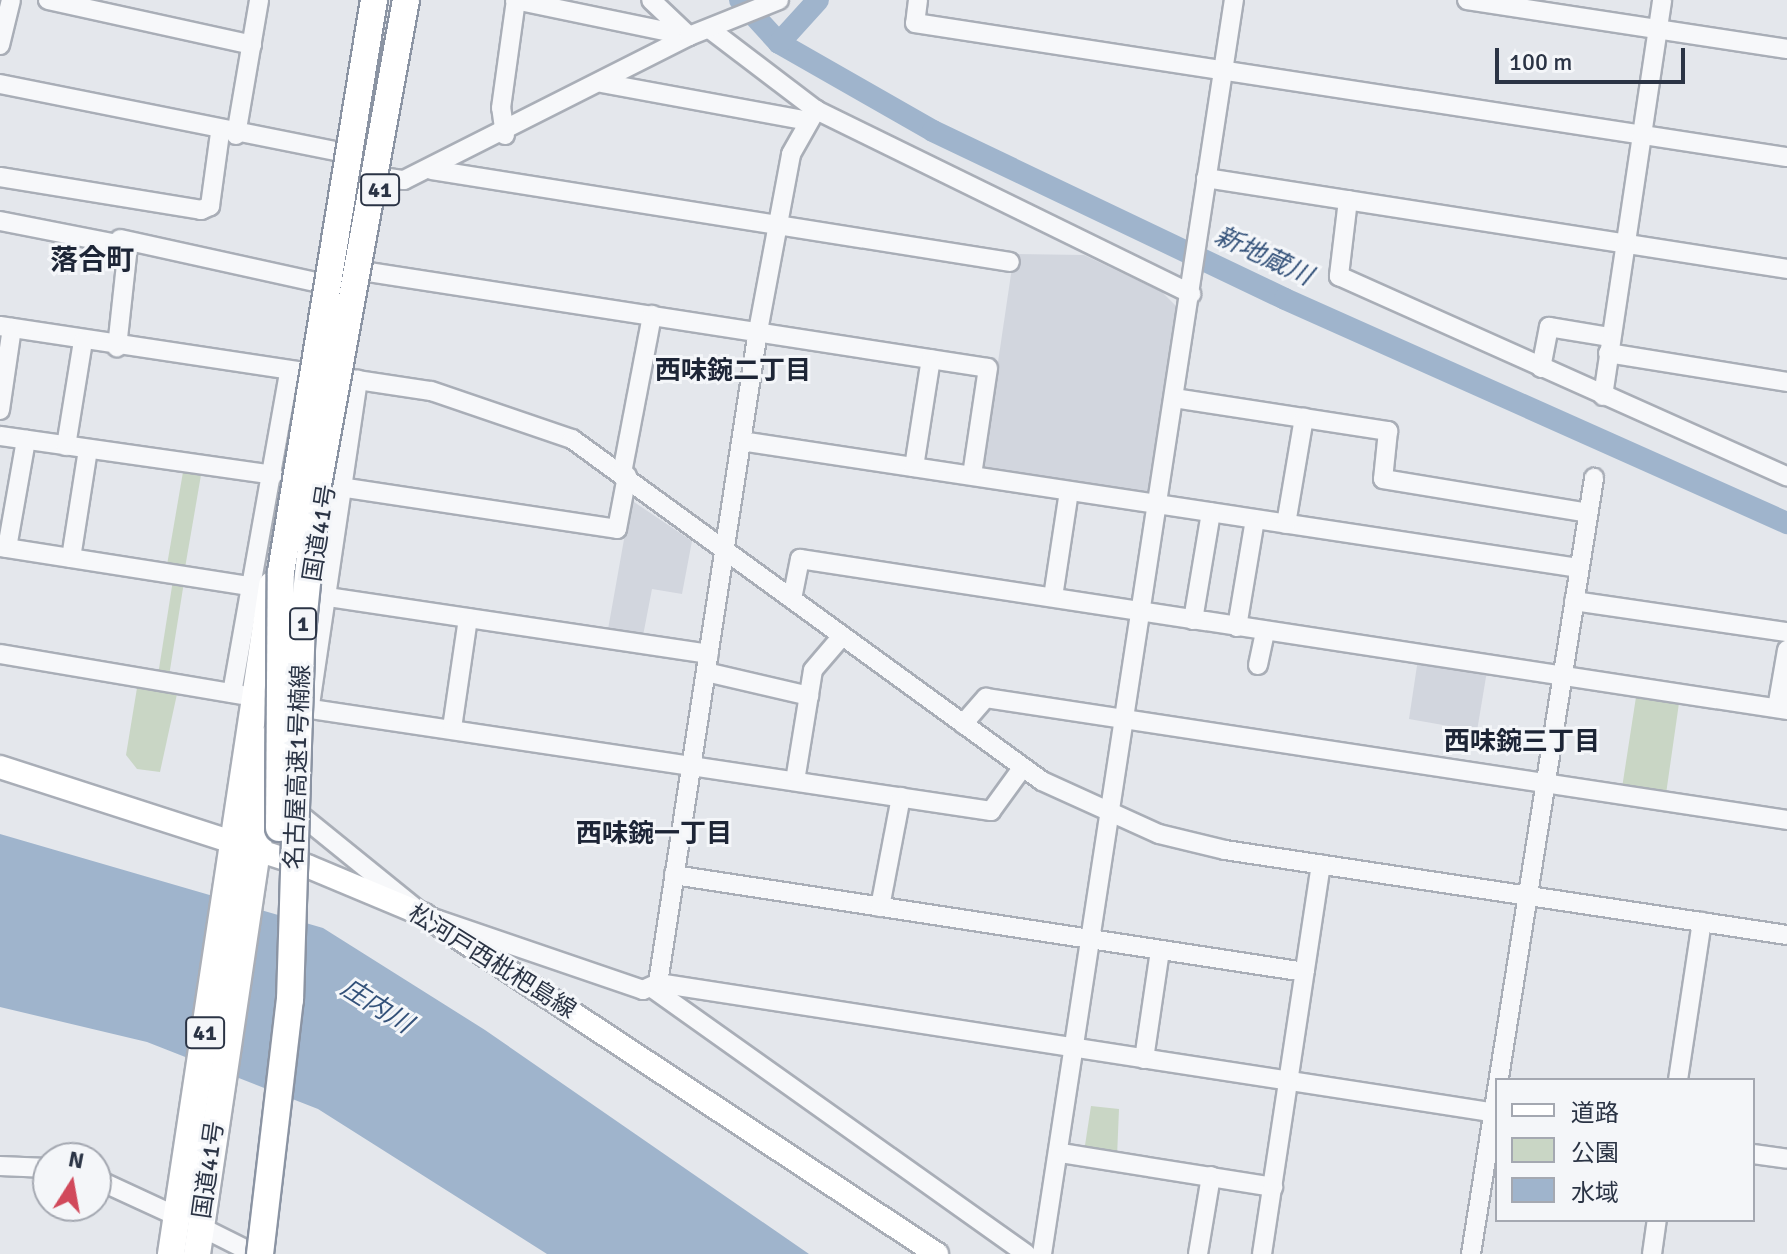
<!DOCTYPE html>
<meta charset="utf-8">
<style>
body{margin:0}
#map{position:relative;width:1787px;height:1254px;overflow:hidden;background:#e4e7ec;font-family:Signika,"Noto Sans JP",sans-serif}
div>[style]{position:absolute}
.built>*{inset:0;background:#d2d6de}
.green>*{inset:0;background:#c9d6c5}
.water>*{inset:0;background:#9fb4cc}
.river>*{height:22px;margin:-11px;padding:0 11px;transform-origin:11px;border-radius:11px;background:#9fb4cc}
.roads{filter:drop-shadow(2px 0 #a9aeb7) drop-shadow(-2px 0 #a9aeb7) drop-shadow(0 2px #a9aeb7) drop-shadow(0 -2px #a9aeb7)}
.minor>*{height:18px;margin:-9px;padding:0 9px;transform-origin:9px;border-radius:9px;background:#f7f8fa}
.major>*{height:22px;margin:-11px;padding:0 11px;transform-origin:11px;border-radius:11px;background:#fff}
.highway>*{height:26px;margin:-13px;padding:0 13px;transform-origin:13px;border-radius:13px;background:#fff}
.bridges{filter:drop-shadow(2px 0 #8b94a3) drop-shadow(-2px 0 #8b94a3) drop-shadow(0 2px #8b94a3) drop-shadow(0 -2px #8b94a3)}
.highway-bridge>*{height:26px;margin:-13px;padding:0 13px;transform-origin:13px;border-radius:13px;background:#fff}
span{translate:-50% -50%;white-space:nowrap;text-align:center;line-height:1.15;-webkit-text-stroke:6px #f4f6f9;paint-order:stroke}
.shield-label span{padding:2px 6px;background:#f4f6f9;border:2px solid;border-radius:6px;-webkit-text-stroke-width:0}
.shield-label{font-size:22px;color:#2b3445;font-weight:700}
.street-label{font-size:24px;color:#2b3445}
.water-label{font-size:26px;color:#34527a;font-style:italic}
.neighbourhood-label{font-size:26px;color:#1d2536;font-weight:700}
.quarter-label{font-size:28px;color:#1d2536;font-weight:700}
.legend{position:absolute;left:1495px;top:1078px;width:260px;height:144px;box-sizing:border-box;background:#f4f6f9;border:2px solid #a4a8b1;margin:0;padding:10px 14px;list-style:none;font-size:24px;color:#2b3445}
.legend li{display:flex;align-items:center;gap:16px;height:40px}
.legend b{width:40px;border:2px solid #a4a8b1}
.north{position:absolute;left:32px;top:1142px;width:80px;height:80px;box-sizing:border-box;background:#f4f6f9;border:2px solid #a4a8b1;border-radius:50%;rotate:11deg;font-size:22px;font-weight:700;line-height:32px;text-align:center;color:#2b3445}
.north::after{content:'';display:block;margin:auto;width:28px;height:36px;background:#d1495b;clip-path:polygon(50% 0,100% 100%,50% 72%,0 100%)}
.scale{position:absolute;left:1495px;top:48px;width:190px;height:36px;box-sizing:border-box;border:4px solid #2b3445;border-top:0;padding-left:10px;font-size:24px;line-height:28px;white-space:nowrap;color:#2b3445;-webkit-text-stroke:6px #f4f6f9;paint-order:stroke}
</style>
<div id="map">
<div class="built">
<i style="clip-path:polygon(1014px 254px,1084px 255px,1162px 292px,1182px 312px,1149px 495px,982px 470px)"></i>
<i style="clip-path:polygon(631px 500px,692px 541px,682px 594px,652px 589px,642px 641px,607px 635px)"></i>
<i style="clip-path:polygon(1418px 659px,1487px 671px,1477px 731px,1409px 719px)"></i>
</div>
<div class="green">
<i style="clip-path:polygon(183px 472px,201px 475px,185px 568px,167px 565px)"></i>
<i style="clip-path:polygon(173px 580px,184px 582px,169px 676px,158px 675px)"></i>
<i style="clip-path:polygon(137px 688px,177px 694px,160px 772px,137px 769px,126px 755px)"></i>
<i style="clip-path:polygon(1636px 697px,1679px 703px,1666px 794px,1622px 788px)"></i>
<i style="clip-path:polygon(1091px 1106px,1119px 1109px,1117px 1157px,1084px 1152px)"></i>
</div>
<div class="water">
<i style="clip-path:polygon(0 834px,323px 928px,485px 1030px,809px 1254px,547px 1254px,318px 1109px,147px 1042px,0 1007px)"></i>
</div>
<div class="river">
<i style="left:740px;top:0;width:58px;rotate:47.8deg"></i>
<i style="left:779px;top:43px;width:177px;rotate:29.7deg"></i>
<i style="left:933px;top:131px;width:390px;rotate:25.5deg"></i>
<i style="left:1285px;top:299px;width:550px;rotate:24.05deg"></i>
<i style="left:779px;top:43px;width:58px;rotate:-47.8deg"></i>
</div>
<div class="roads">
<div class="minor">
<i style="left:48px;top:0;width:209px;rotate:12.4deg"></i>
<i style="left:515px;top:0;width:178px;rotate:11.7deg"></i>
<i style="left:689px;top:36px;width:52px;rotate:-136.5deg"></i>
<i style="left:918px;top:0;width:23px;rotate:97deg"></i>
<i style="left:915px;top:23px;width:882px;rotate:8.74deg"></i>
<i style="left:1467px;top:0;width:324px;rotate:8.7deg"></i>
<i style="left:711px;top:30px;width:132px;rotate:37.3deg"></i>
<i style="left:816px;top:110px;width:418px;rotate:26.1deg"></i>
<i style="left:0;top:45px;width:46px;rotate:-76.3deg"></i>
<i style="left:602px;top:83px;width:210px;rotate:10.4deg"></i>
<i style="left:0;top:84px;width:347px;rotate:11.3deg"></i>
<i style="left:340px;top:152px;width:49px;rotate:30.8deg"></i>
<i style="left:382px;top:177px;width:22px;rotate:8deg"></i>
<i style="left:404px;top:180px;width:319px;rotate:-26.8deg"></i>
<i style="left:689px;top:36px;width:97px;rotate:-21.8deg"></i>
<i style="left:236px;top:135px;width:137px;rotate:-80.3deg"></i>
<i style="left:505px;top:135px;width:27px;rotate:-98deg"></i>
<i style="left:501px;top:108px;width:109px;rotate:-82.1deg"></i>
<i style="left:432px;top:170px;width:585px;rotate:9.04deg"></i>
<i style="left:0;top:177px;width:204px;rotate:9.3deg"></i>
<i style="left:201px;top:210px;width:10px;rotate:-24deg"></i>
<i style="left:210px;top:206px;width:74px;rotate:-82.2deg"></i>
<i style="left:1206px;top:178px;width:588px;rotate:8.9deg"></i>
<i style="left:1348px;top:200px;width:77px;rotate:96.8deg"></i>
<i style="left:1339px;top:276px;width:491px;rotate:24.1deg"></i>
<i style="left:0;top:221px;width:130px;rotate:11.1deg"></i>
<i style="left:128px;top:246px;width:102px;rotate:96.2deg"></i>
<i style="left:120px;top:239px;width:201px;rotate:12.4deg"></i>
<i style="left:362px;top:271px;width:633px;rotate:8.81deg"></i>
<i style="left:988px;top:368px;width:108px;rotate:98.5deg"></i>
<i style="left:0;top:326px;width:436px;rotate:8.6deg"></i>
<i style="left:431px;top:391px;width:149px;rotate:18.8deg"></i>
<i style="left:572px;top:439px;width:581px;rotate:36.04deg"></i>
<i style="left:1042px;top:781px;width:128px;rotate:24.4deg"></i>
<i style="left:1159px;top:834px;width:68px;rotate:13.6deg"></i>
<i style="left:1225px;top:850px;width:568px;rotate:8.6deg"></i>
<i style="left:1608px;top:353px;width:181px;rotate:9.2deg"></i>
<i style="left:1541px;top:368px;width:42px;rotate:-79deg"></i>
<i style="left:1549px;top:327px;width:62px;rotate:9.3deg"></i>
<i style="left:1603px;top:396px;width:400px;rotate:-81.5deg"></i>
<i style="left:1174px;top:398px;width:217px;rotate:8.8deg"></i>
<i style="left:1388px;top:431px;width:48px;rotate:95.9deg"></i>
<i style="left:1383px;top:479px;width:208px;rotate:9.4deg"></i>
<i style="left:0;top:410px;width:83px;rotate:-81.7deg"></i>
<i style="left:0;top:436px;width:276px;rotate:8.1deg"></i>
<i style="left:741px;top:441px;width:848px;rotate:8.62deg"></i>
<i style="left:66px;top:446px;width:106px;rotate:-80.8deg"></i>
<i style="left:914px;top:467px;width:109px;rotate:-81.1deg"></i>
<i style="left:622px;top:473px;width:161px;rotate:-79.2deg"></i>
<i style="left:340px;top:487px;width:280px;rotate:8.6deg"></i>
<i style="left:617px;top:529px;width:54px;rotate:-79.3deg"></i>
<i style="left:1286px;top:524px;width:108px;rotate:-80.4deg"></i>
<i style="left:0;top:547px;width:258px;rotate:8.9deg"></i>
<i style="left:7px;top:548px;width:110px;rotate:-80deg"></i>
<i style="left:71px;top:558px;width:110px;rotate:-81.1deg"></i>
<i style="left:321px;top:596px;width:392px;rotate:8.5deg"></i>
<i style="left:1053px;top:597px;width:107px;rotate:-81.4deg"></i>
<i style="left:792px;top:599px;width:41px;rotate:-78.7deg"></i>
<i style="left:800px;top:559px;width:998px;rotate:8.7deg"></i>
<i style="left:1574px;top:601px;width:215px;rotate:8.3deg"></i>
<i style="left:1193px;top:620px;width:109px;rotate:-80.5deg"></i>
<i style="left:1237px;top:627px;width:109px;rotate:-80.5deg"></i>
<i style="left:0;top:654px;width:245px;rotate:9.6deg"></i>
<i style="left:1258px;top:665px;width:35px;rotate:-78deg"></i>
<i style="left:706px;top:672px;width:106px;rotate:13.1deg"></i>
<i style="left:232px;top:693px;width:325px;rotate:-79.9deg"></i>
<i style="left:310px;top:705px;width:329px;rotate:-81.6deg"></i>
<i style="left:291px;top:706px;width:708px;rotate:8.53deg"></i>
<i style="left:991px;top:811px;width:54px;rotate:-54deg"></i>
<i style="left:1777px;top:708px;width:59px;rotate:-80.2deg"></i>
<i style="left:963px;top:724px;width:35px;rotate:-49deg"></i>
<i style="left:986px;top:698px;width:810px;rotate:8.66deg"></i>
<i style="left:452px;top:728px;width:111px;rotate:-81.7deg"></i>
<i style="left:795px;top:781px;width:112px;rotate:-80.8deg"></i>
<i style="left:813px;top:670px;width:45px;rotate:-49.5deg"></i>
<i style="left:293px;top:809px;width:169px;rotate:39deg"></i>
<i style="left:424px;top:915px;width:231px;rotate:18.9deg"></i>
<i style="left:643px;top:990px;width:17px;rotate:-25deg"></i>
<i style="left:658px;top:983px;width:660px;rotate:-81.28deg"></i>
<i style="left:758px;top:331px;width:180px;rotate:-79.4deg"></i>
<i style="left:791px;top:154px;width:51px;rotate:-60.4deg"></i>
<i style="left:674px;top:875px;width:638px;rotate:8.74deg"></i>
<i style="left:880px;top:907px;width:112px;rotate:-79.2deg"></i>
<i style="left:658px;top:983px;width:849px;rotate:8.81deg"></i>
<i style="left:652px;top:988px;width:459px;rotate:35.4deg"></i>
<i style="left:1144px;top:1059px;width:110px;rotate:-81.6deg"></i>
<i style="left:1678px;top:1080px;width:160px;rotate:-81.4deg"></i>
<i style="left:1061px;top:1153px;width:215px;rotate:9.1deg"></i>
<i style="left:1753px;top:1154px;width:34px;rotate:8deg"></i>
<i style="left:0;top:1166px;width:48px;rotate:2.4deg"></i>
<i style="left:96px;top:1179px;width:88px;rotate:24.8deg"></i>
<i style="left:201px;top:1227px;width:60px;rotate:26.6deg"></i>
<i style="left:1042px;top:1254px;width:1269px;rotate:-81.3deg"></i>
<i style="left:1198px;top:1254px;width:79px;rotate:-80.5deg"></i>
<i style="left:1262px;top:1254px;width:394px;rotate:-81.4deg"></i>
<i style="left:1471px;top:1254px;width:786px;rotate:-80.99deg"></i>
<i style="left:1652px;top:1254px;width:34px;rotate:-82deg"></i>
</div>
<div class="major">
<i style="left:0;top:767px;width:323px;rotate:17.9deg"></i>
<i style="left:307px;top:866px;width:127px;rotate:22.7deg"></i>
<i style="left:424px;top:915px;width:615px;rotate:33.46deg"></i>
</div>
<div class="highway">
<i style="left:364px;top:106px;width:44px;rotate:88.7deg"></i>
<i style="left:171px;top:1254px;width:677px;rotate:-81.41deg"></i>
<i style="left:197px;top:1254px;width:524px;rotate:-81.54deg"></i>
</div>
</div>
<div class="bridges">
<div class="highway-bridge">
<i style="left:279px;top:828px;width:256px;rotate:-89.6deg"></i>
<i style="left:281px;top:572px;width:580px;rotate:-80.77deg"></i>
<i style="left:260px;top:1254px;width:256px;rotate:-83.3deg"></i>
<i style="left:290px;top:1000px;width:357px;rotate:-88.2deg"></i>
<i style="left:301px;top:643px;width:148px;rotate:-84.2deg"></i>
<i style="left:316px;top:496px;width:504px;rotate:-79.72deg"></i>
</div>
</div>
<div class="shield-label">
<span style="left:380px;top:190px">41</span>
<span style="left:303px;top:624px">1</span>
<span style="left:205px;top:1033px">41</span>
</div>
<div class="street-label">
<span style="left:320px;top:533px;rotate:-81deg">国道41号</span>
<span style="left:298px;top:767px;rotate:-88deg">名古屋高速1号楠線</span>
<span style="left:492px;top:962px;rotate:32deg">松河戸西枇杷島線</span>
<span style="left:209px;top:1170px;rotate:-82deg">国道41号</span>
</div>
<div class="water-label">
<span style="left:1263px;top:257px;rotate:25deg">新地蔵川</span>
<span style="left:376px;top:1007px;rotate:32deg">庄内川</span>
</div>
<div class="neighbourhood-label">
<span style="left:733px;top:372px">西味鋺二丁目</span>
<span style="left:1522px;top:743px">西味鋺三丁目</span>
<span style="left:654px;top:835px">西味鋺一丁目</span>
</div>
<div class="quarter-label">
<span style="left:92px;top:260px">落合町</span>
</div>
<ul class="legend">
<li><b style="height:10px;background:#fff"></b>道路</li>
<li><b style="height:22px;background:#c9d6c5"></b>公園</li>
<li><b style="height:22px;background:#9fb4cc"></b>水域</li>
</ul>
<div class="north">N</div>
<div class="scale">100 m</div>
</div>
